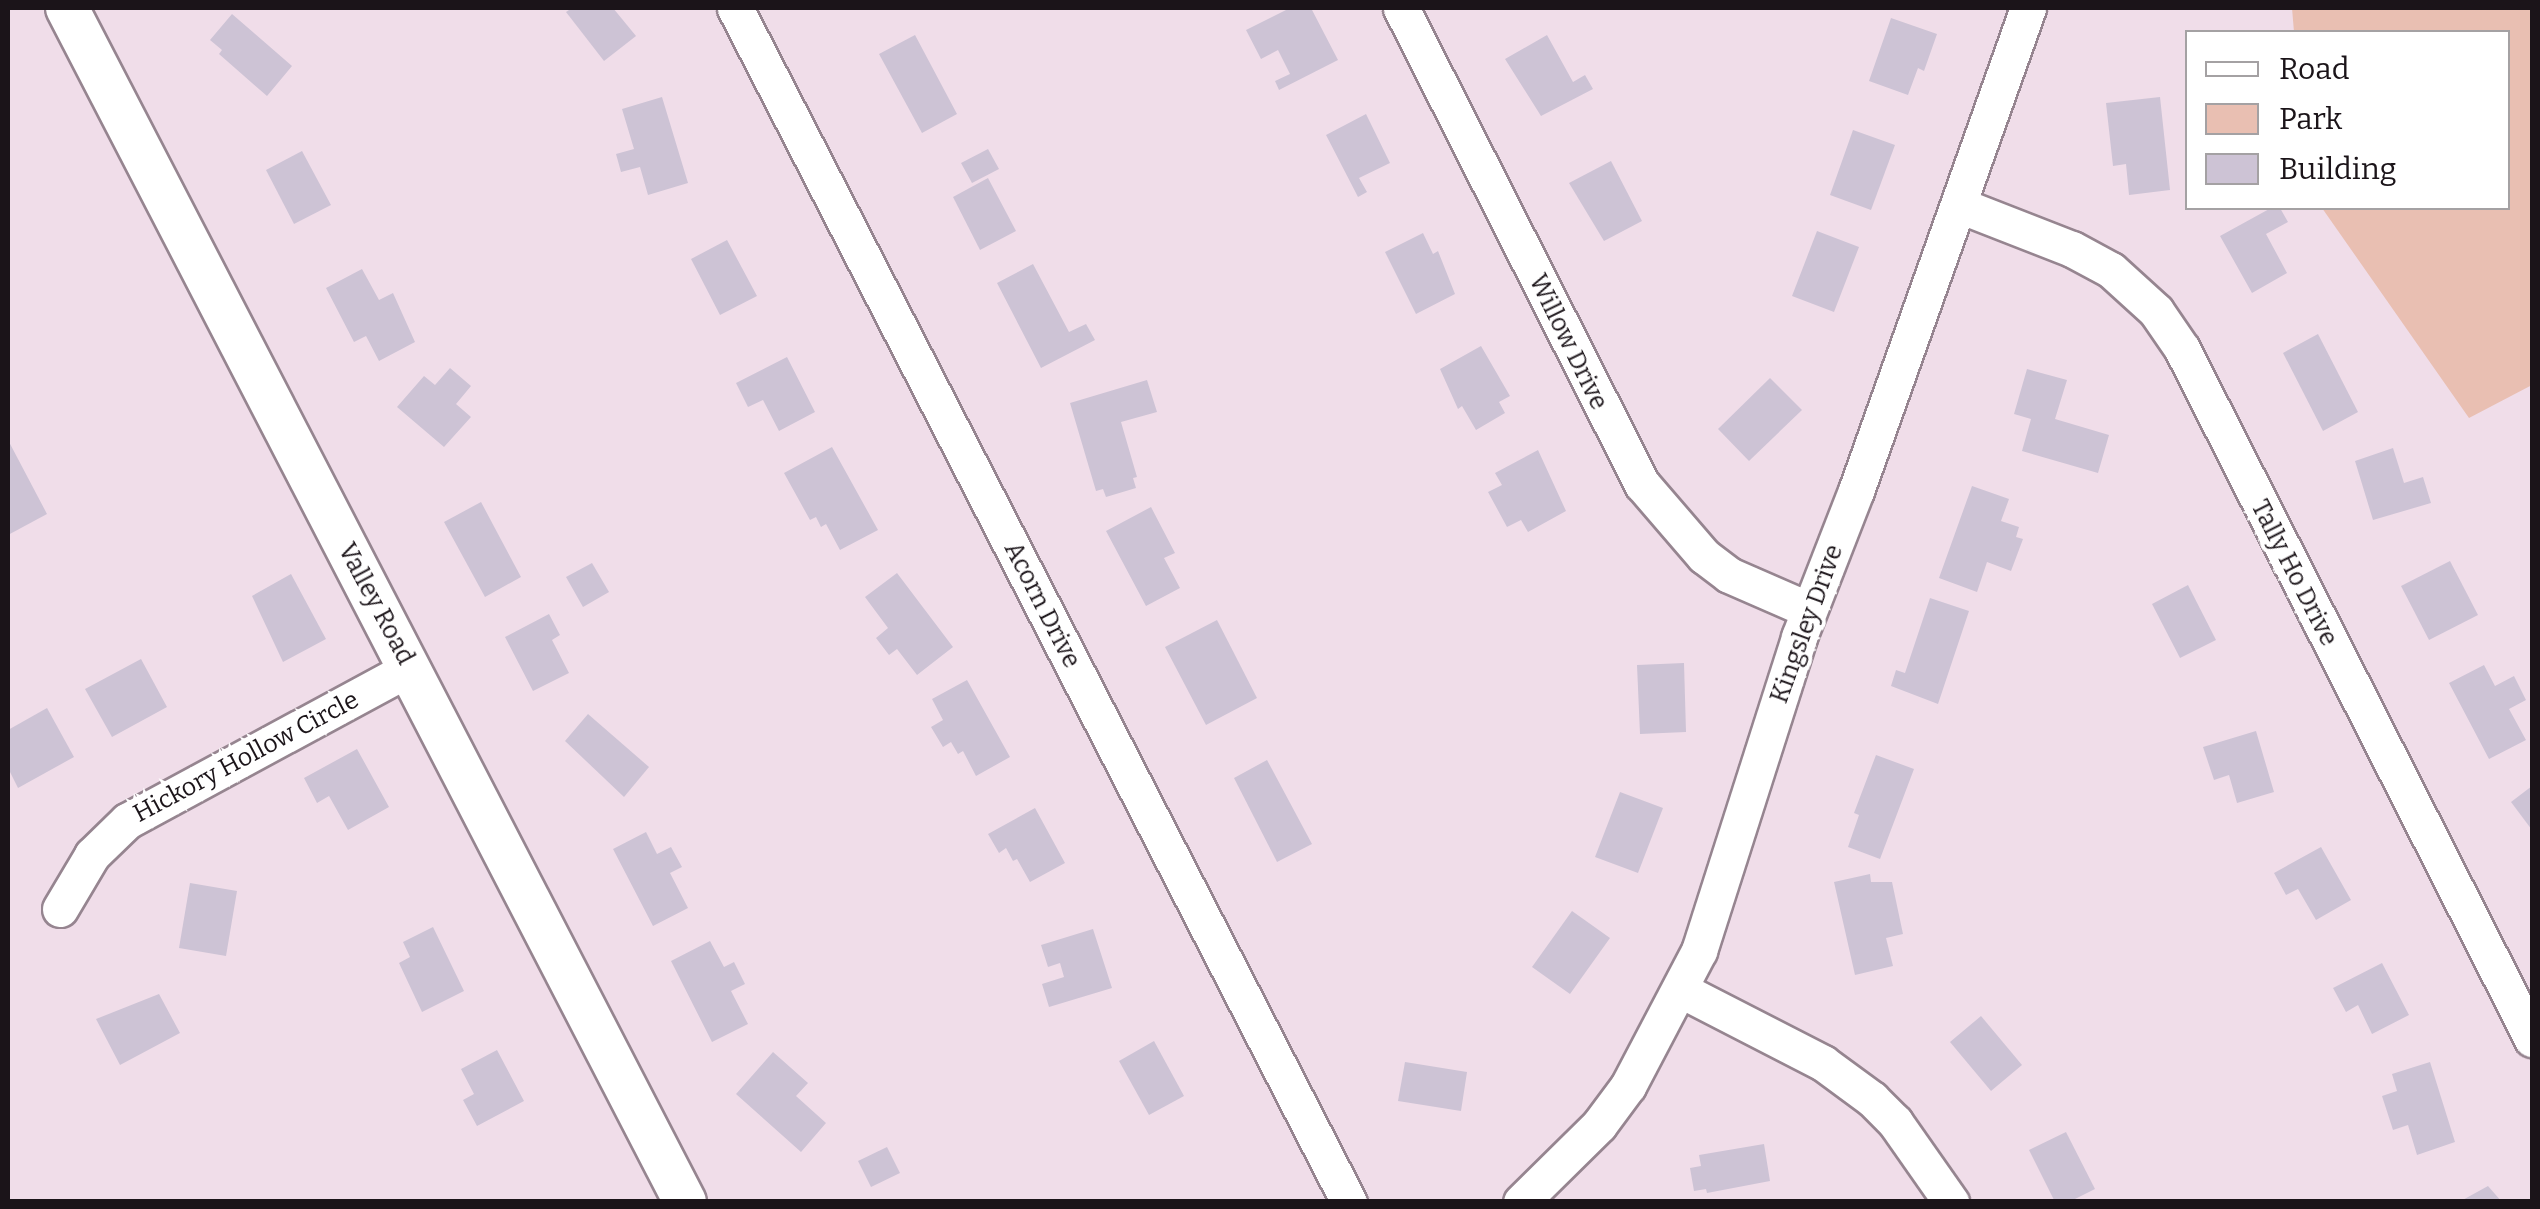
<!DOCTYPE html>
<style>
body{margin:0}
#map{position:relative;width:2540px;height:1209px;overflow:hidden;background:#f0dde9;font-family:Bitter,serif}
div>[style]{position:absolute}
.green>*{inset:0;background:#e9bfb2}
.building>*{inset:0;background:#cdc3d5}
.roads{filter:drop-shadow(2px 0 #968590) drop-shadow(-2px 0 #968590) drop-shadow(0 2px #968590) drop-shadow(0 -2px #968590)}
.minor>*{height:35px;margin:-17.5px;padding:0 17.5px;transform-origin:17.5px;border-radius:17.5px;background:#fff}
.tertiary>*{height:42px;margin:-21px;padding:0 21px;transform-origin:21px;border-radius:21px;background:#fff}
span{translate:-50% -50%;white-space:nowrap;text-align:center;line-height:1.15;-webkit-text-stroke:8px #fff;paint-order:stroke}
.street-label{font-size:25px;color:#1b1419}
.frame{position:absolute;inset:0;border:10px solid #1b1419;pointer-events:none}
.legend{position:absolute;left:2185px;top:30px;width:325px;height:180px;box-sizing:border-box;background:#fff;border:2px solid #a4a1a3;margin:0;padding:12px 18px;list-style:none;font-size:30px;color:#1b1419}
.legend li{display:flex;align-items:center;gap:20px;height:50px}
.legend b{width:50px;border:2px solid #a4a1a3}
</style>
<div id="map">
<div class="green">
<i style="clip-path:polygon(2292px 8px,2532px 8px,2532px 385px,2469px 418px,2322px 208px,2508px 208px,2508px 32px,2294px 32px)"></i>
</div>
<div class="building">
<i style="clip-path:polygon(572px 8px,613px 8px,636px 36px,604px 61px,566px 12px)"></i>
<i style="clip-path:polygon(1290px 8px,1311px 8px,1338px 60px,1279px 90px,1275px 81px,1290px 74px,1278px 50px,1261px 59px,1246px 30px)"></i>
<i style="clip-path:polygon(232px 14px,292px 66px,267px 96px,219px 54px,222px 50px,210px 40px)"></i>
<i style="clip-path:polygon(1891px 18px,1937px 34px,1924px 71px,1918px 68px,1908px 95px,1869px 81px)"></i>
<i style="clip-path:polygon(915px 35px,957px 114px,922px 133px,879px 54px)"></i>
<i style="clip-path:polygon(1547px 35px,1573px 82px,1585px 75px,1593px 89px,1541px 116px,1505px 59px)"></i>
<i style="clip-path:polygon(662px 97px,688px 183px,648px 195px,640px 167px,621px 172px,616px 154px,634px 149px,622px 109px)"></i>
<i style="clip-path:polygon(2160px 97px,2170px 190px,2129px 195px,2126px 164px,2113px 166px,2106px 103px)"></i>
<i style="clip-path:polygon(1366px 114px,1390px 163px,1359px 178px,1367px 192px,1358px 197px,1326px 135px)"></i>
<i style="clip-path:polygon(1853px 130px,1895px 145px,1871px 210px,1830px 195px)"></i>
<i style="clip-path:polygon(988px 149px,999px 169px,972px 183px,961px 163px)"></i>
<i style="clip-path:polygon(302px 151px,331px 205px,294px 224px,266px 170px)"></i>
<i style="clip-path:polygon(1611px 161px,1642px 221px,1604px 241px,1569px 183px)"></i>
<i style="clip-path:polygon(988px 178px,1016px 231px,980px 250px,953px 197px)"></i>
<i style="clip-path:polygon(2271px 208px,2280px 208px,2288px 222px,2266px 234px,2287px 273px,2252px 293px,2220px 236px)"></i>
<i style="clip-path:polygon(1817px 231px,1859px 247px,1834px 312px,1792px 296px)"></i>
<i style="clip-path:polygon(1423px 233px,1433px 254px,1438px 251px,1455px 294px,1416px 314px,1385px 252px)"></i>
<i style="clip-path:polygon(727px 240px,757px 296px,720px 315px,691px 259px)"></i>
<i style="clip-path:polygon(1033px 264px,1069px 332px,1086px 324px,1095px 340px,1041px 368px,997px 283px)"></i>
<i style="clip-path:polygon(362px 269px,379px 300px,393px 293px,415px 342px,379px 361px,366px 336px,354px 342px,326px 288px)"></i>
<i style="clip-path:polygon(2318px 334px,2358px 412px,2323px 431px,2283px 353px)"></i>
<i style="clip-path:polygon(1481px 346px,1510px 396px,1499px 402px,1505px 413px,1476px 430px,1462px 406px,1458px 409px,1440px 369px)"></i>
<i style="clip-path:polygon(787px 357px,815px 412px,779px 431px,763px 400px,748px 407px,736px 383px)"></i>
<i style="clip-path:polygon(450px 368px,471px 386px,456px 404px,471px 417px,444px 447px,397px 407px,424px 376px,435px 385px)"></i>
<i style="clip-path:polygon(2027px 369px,2067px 380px,2055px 419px,2109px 435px,2098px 473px,2022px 451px,2031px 419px,2014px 414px)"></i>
<i style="clip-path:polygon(1770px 378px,1802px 410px,1749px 461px,1718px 429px)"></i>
<i style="clip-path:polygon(1147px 380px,1157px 412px,1121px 422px,1137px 477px,1133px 478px,1136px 488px,1106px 497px,1103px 489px,1096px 491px,1070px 403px)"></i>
<i style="clip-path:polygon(8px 440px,47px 514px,8px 535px)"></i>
<i style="clip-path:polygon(832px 447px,878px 530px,840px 550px,826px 524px,821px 527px,816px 517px,810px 520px,784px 473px)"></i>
<i style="clip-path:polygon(2393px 448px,2404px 483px,2423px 477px,2431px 503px,2373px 520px,2355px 461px)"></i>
<i style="clip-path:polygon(1538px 450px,1566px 511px,1528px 532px,1521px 520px,1507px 527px,1488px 492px,1502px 485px,1495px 473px)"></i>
<i style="clip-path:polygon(1972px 486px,2009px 499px,2001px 521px,2019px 527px,2016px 537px,2023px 539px,2011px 571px,1987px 562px,1977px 592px,1939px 578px)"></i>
<i style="clip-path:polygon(481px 502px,521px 577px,485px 597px,444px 522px)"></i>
<i style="clip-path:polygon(1151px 507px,1175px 553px,1164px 558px,1180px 588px,1146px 606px,1106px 531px)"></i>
<i style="clip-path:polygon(2450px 561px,2478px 615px,2429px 640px,2401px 586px)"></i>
<i style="clip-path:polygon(592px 563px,609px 592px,583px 607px,566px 577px)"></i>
<i style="clip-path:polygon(897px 573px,953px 647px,917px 675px,897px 649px,889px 655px,876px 638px,888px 628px,865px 597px)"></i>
<i style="clip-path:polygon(291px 574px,326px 639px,283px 662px,252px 596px)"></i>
<i style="clip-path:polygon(2188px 585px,2216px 640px,2180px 658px,2152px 604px)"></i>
<i style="clip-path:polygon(1930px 598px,1969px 611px,1938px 704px,1891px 686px,1896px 670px,1905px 673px)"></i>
<i style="clip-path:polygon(549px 614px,560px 635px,552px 640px,569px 673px,533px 691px,505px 637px)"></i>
<i style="clip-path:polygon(1217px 620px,1257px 698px,1206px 725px,1165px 647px)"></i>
<i style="clip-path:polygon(141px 659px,167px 707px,112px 737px,85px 689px)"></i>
<i style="clip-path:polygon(1684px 663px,1686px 732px,1640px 734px,1637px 665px)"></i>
<i style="clip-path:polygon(2484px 665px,2495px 686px,2514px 676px,2526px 700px,2509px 709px,2526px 740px,2489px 759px,2449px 683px)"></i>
<i style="clip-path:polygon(967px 680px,1010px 757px,976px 776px,963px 751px,958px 754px,951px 742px,943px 747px,931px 727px,943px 720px,932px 699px)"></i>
<i style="clip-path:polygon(47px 708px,74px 757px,18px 788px,8px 768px,8px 730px)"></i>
<i style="clip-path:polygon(588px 714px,649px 767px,624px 797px,565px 741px)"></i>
<i style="clip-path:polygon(2256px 731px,2274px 792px,2237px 803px,2229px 775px,2214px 780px,2203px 747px)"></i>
<i style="clip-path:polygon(357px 749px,389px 807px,348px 830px,329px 796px,317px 803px,304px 778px)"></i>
<i style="clip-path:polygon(1876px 755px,1914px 769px,1880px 859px,1848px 847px,1859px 815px,1854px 813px)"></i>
<i style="clip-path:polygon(1267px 760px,1312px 844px,1277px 862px,1234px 778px)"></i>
<i style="clip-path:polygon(2532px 786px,2532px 830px,2511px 802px)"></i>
<i style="clip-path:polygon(1620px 792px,1663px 808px,1638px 873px,1595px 857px)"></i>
<i style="clip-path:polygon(1035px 808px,1065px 863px,1030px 882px,1017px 859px,1013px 861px,1006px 848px,999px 853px,988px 834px)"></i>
<i style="clip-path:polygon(646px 832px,657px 854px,671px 847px,682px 867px,670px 873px,688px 908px,653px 926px,613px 849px)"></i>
<i style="clip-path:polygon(2321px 847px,2351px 900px,2316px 920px,2298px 889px,2286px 895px,2274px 873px)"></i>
<i style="clip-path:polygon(1870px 874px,1871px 882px,1892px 882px,1903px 934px,1886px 938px,1893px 966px,1855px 975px,1834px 882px)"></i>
<i style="clip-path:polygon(190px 883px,237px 891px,226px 956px,179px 948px)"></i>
<i style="clip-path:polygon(1572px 911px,1610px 938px,1570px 994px,1532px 967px)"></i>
<i style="clip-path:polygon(433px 927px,464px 991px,422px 1012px,399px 963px,410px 957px,403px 942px)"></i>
<i style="clip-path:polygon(1093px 929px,1112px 988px,1049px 1007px,1042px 984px,1064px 977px,1060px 963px,1048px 967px,1041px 945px)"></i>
<i style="clip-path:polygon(710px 941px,724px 967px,734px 962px,745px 984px,731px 991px,748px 1024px,712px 1042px,671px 961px)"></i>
<i style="clip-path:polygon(2382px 963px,2409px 1015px,2372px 1034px,2358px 1005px,2346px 1012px,2333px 988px)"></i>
<i style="clip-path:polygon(159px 994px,180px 1033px,120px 1065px,96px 1019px)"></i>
<i style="clip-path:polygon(1981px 1016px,2022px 1065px,1991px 1091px,1950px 1042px)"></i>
<i style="clip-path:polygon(1154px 1041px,1184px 1096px,1149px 1115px,1119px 1061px)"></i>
<i style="clip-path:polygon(497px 1050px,524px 1101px,477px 1126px,463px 1100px,474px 1094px,461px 1069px)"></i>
<i style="clip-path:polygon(773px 1052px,808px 1083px,796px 1096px,826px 1123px,801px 1152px,736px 1094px)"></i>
<i style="clip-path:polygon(1405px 1062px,1467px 1072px,1461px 1111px,1398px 1101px)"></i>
<i style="clip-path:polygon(2430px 1062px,2455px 1142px,2417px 1155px,2408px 1125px,2393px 1130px,2382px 1096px,2397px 1091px,2392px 1074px)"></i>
<i style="clip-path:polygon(2066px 1132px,2095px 1189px,2069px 1202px,2055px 1202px,2029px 1150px)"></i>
<i style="clip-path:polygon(1764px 1144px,1770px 1181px,1707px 1193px,1706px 1189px,1694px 1191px,1690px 1168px,1701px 1166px,1699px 1155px)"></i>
<i style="clip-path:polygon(887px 1147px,900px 1173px,871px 1187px,858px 1161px)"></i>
<i style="clip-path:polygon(2488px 1186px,2502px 1202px,2459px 1202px)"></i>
</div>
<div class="roads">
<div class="minor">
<i style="left:735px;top:8px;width:1343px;rotate:62.79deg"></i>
<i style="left:1401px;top:8px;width:534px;rotate:63.15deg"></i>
<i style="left:1642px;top:484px;width:95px;rotate:49.3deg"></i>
<i style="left:1704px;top:556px;width:31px;rotate:37deg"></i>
<i style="left:1729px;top:575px;width:87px;rotate:23.6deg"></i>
<i style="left:1959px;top:205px;width:121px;rotate:21.3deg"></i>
<i style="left:2072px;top:249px;width:44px;rotate:28.3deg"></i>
<i style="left:2111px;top:270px;width:61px;rotate:42.3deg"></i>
<i style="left:2156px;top:311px;width:46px;rotate:55.6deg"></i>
<i style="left:2182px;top:349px;width:774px;rotate:63.1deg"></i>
<i style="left:60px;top:909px;width:63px;rotate:-59.3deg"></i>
<i style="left:92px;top:855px;width:49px;rotate:-44.2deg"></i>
<i style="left:127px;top:821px;width:322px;rotate:-28.4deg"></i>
<i style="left:1681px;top:990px;width:160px;rotate:27.2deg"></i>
<i style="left:1823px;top:1063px;width:61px;rotate:36.3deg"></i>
<i style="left:1872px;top:1099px;width:33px;rotate:45deg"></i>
<i style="left:1895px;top:1122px;width:98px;rotate:55deg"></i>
<i style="left:1521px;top:1202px;width:110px;rotate:-44.6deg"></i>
<i style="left:1599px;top:1125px;width:49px;rotate:-53.4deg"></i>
<i style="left:1628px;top:1086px;width:153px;rotate:-62.3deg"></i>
<i style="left:1699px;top:951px;width:330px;rotate:-72.3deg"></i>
<i style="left:1799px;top:637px;width:157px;rotate:-68.7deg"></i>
<i style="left:1856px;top:491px;width:513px;rotate:-70.4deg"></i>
</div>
<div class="tertiary">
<i style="left:67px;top:8px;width:1344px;rotate:62.63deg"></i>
</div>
</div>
<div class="street-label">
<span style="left:1568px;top:342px;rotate:64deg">Willow Drive</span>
<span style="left:2294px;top:573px;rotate:63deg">Tally Ho Drive</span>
<span style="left:376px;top:604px;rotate:62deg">Valley Road</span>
<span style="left:1042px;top:605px;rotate:63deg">Acorn Drive</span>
<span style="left:1807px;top:624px;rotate:-70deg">Kingsley Drive</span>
<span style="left:246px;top:757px;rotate:-28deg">Hickory Hollow Circle</span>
</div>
<div class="frame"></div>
<ul class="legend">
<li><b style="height:12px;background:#fff"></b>Road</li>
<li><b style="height:28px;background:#e9bfb2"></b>Park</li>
<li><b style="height:28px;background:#cdc3d5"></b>Building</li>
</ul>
</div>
